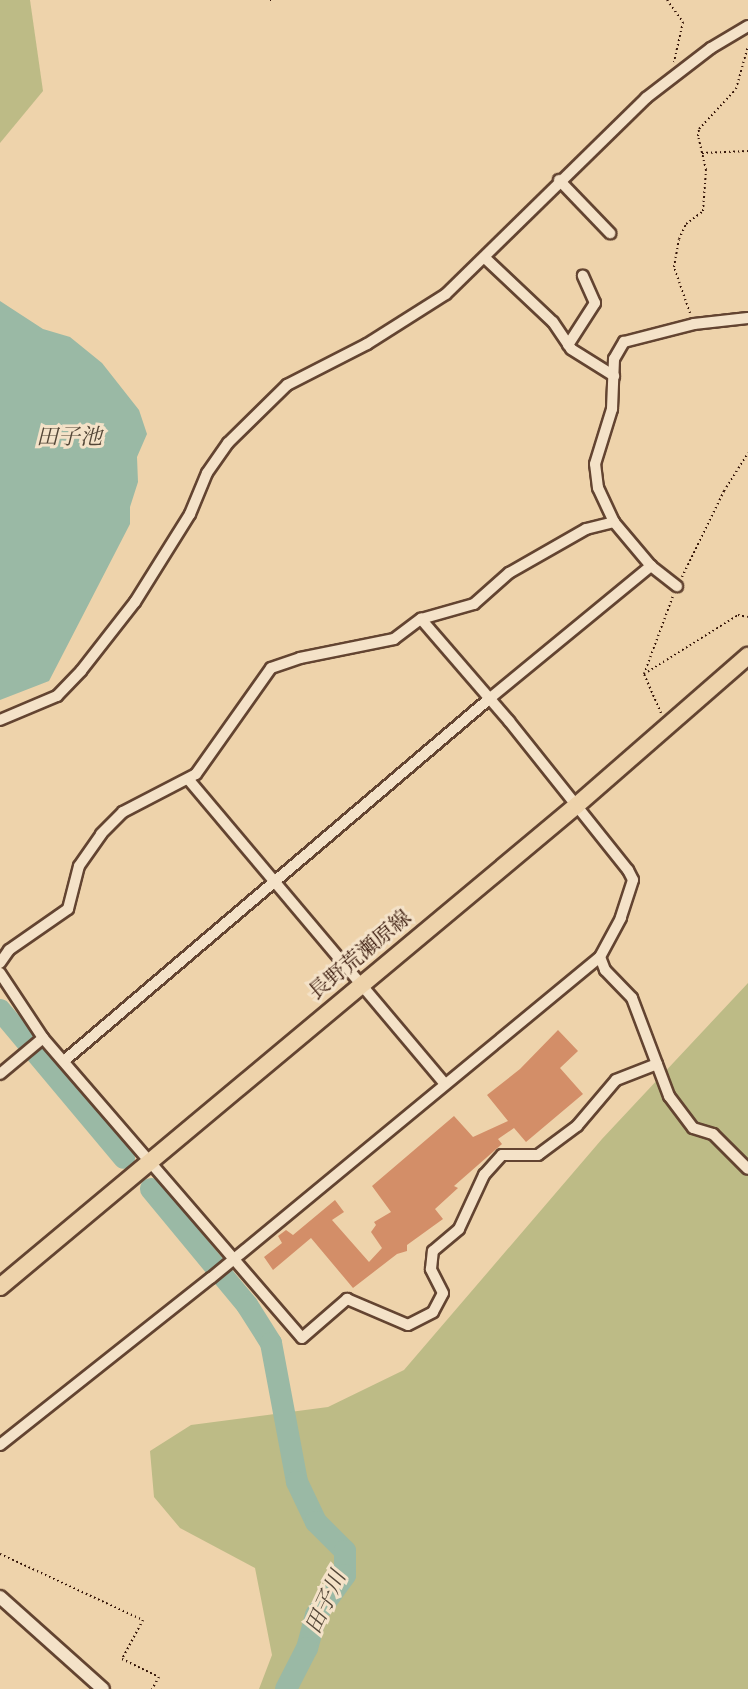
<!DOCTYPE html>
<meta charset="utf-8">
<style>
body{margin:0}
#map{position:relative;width:748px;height:1689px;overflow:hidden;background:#eed3ab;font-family:Vollkorn,"Noto Serif JP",serif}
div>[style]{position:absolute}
.green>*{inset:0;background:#bdbb86}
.water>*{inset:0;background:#9ab9a5}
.river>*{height:22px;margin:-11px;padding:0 11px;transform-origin:11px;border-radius:11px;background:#9ab9a5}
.building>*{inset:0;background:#d38e68}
.path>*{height:2px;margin-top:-1px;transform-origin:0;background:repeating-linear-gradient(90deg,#351508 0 1.5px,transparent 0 4.5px)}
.roads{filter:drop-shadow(2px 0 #634431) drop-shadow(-2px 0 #634431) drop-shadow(0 2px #634431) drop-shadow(0 -2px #634431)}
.minor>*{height:10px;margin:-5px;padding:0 5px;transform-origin:5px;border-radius:5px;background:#f4e2c8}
.tertiary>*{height:12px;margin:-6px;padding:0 6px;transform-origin:6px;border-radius:6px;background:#f4e2c8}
.primary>*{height:16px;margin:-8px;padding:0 8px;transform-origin:8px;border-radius:8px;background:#eed3ab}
span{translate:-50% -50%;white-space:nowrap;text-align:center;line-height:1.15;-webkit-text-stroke:6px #f4e2c8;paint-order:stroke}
.street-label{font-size:21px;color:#351508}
.water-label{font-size:22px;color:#534637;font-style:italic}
</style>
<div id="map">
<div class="green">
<i style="clip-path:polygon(0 0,30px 0,43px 91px,0 143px)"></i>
<i style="clip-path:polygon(748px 983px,748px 1689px,259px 1689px,272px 1655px,255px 1568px,180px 1528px,154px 1497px,150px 1451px,191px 1425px,328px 1407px,404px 1370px,602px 1139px)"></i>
</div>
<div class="water">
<i style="clip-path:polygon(0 301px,43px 329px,70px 337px,102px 363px,139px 410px,147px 434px,137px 457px,138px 482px,130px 507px,130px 524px,49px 681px,0 700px)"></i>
</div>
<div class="river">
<i style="left:0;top:1010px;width:193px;rotate:50deg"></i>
<i style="left:151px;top:1189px;width:151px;rotate:50.4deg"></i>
<i style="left:247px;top:1305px;width:45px;rotate:57.7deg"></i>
<i style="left:271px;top:1343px;width:141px;rotate:79.4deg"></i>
<i style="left:297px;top:1482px;width:44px;rotate:64.6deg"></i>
<i style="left:316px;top:1522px;width:41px;rotate:45deg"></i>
<i style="left:345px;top:1551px;width:24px;rotate:90deg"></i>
<i style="left:345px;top:1575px;width:49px;rotate:125.9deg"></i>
<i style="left:316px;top:1615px;width:34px;rotate:105deg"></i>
<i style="left:307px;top:1648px;width:46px;rotate:117.1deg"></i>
</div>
<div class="building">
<i style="clip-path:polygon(558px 1030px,578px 1051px,560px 1068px,583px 1094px,526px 1142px,514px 1128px,498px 1139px,502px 1144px,454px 1186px,458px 1188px,435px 1209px,443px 1219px,407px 1245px,407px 1251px,397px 1254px,353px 1288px,311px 1238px,273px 1270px,264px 1257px,282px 1243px,278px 1236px,286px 1230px,293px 1235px,335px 1200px,344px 1212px,332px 1220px,369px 1262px,382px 1248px,371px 1232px,376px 1225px,374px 1222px,391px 1212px,372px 1186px,454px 1116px,473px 1137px,508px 1121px,487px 1095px,520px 1069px)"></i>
</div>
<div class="path">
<i style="left:270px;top:0;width:3px"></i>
<i style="left:667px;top:0;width:27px;rotate:54deg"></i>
<i style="left:683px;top:22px;width:41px;rotate:102.7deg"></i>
<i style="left:702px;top:153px;width:46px;rotate:-2.5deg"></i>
<i style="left:690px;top:313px;width:49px;rotate:-109.2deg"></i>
<i style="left:674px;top:267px;width:28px;rotate:-80deg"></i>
<i style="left:679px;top:239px;width:17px;rotate:-65deg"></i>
<i style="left:686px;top:224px;width:21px;rotate:-37deg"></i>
<i style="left:703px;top:211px;width:41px;rotate:-85.8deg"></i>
<i style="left:706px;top:170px;width:35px;rotate:-103deg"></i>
<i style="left:698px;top:136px;width:7px;rotate:-82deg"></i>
<i style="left:699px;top:129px;width:54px;rotate:-47.2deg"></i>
<i style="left:736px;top:89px;width:45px;rotate:-74.4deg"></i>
<i style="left:682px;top:577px;width:96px;rotate:-64deg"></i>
<i style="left:724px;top:491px;width:45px;rotate:-57.7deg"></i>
<i style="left:644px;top:674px;width:111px;rotate:-32.1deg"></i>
<i style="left:738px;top:615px;width:10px;rotate:11deg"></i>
<i style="left:661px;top:713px;width:43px;rotate:-113.6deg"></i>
<i style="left:644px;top:674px;width:83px;rotate:-69.6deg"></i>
<i style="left:0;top:1554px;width:157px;rotate:24.8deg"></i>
<i style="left:143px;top:1620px;width:44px;rotate:118.3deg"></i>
<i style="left:122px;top:1659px;width:41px;rotate:25.9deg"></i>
<i style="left:159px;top:1677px;width:14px;rotate:120deg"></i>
</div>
<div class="roads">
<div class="minor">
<i style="left:559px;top:180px;width:74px;rotate:46.1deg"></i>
<i style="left:485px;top:258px;width:93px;rotate:43.3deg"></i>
<i style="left:553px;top:322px;width:32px;rotate:56deg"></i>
<i style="left:571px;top:349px;width:51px;rotate:32.1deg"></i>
<i style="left:568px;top:345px;width:50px;rotate:-57.3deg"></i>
<i style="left:595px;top:303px;width:30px;rotate:-114deg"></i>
<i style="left:651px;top:566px;width:33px;rotate:38deg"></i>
<i style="left:421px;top:619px;width:135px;rotate:49.2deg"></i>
<i style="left:509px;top:721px;width:191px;rotate:51.4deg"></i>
<i style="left:628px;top:870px;width:11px;rotate:63deg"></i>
<i style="left:633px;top:880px;width:40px;rotate:108deg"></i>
<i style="left:621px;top:918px;width:44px;rotate:118.3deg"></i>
<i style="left:600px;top:957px;width:14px;rotate:69deg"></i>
<i style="left:605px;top:970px;width:39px;rotate:46deg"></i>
<i style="left:632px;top:998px;width:105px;rotate:69.3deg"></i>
<i style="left:669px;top:1096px;width:40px;rotate:53deg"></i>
<i style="left:693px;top:1128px;width:21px;rotate:17deg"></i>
<i style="left:713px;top:1134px;width:49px;rotate:45deg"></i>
<i style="left:0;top:720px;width:62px;rotate:-22.8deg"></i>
<i style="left:57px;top:696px;width:35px;rotate:-46deg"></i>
<i style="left:81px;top:671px;width:88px;rotate:-52deg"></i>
<i style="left:135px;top:602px;width:104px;rotate:-58deg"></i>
<i style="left:190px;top:514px;width:44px;rotate:-67.5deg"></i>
<i style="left:207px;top:473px;width:37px;rotate:-55deg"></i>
<i style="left:228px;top:443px;width:83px;rotate:-44.5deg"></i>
<i style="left:287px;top:385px;width:90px;rotate:-27.1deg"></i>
<i style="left:367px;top:344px;width:93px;rotate:-32.3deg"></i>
<i style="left:446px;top:294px;width:280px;rotate:-44.4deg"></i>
<i style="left:646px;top:98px;width:82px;rotate:-37.6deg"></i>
<i style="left:711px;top:48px;width:43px;rotate:-30.7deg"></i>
<i style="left:189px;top:780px;width:397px;rotate:49.9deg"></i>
<i style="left:0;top:963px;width:16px;rotate:-55deg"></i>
<i style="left:9px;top:950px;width:72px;rotate:-34.8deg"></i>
<i style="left:68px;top:909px;width:44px;rotate:-75.7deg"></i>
<i style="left:79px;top:866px;width:39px;rotate:-55deg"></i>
<i style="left:101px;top:834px;width:31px;rotate:-45deg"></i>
<i style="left:123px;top:812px;width:82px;rotate:-27.5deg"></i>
<i style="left:196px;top:774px;width:130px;rotate:-54.7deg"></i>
<i style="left:271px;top:668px;width:31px;rotate:-19deg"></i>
<i style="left:300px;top:658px;width:96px;rotate:-11.4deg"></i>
<i style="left:394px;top:639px;width:34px;rotate:-37deg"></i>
<i style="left:421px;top:619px;width:55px;rotate:-15.8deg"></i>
<i style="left:474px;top:604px;width:47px;rotate:-41.5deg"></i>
<i style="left:509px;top:573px;width:89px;rotate:-29.7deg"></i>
<i style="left:586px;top:529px;width:29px;rotate:-14deg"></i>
<i style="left:0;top:973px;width:78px;rotate:56.5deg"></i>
<i style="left:43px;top:1038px;width:396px;rotate:49.2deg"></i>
<i style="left:302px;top:1338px;width:60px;rotate:-40.9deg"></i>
<i style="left:347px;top:1299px;width:66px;rotate:23.1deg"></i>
<i style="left:408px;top:1325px;width:28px;rotate:-27deg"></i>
<i style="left:433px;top:1312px;width:21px;rotate:-62deg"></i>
<i style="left:443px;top:1293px;width:27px;rotate:-117deg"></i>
<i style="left:431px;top:1269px;width:18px;rotate:-84deg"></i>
<i style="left:433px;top:1251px;width:34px;rotate:-40deg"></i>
<i style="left:459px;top:1229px;width:60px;rotate:-65.2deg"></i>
<i style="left:484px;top:1175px;width:27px;rotate:-48deg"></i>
<i style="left:502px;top:1155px;width:36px"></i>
<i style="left:538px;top:1155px;width:49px;rotate:-36.6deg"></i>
<i style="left:577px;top:1126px;width:60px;rotate:-49.7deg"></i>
<i style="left:616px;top:1080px;width:44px;rotate:-21.3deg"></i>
<i style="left:65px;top:1060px;width:557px;rotate:-40.41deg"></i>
<i style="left:489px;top:699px;width:210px;rotate:-39.4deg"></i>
<i style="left:651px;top:566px;width:57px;rotate:-130.1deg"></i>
<i style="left:614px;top:522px;width:38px;rotate:-115deg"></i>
<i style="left:598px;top:488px;width:24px;rotate:-97deg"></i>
<i style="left:595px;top:464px;width:58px;rotate:-72.8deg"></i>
<i style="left:612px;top:409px;width:50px;rotate:-87.7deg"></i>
<i style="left:614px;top:359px;width:20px;rotate:-60deg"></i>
<i style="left:624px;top:342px;width:72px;rotate:-14.4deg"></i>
<i style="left:694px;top:324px;width:54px;rotate:-6.3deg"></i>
<i style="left:0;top:1074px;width:56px;rotate:-39.9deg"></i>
<i style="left:0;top:1445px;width:269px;rotate:-38.4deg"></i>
<i style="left:211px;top:1278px;width:504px;rotate:-39.53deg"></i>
</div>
<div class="tertiary">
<i style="left:0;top:1597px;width:138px;rotate:41.8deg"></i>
</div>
<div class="primary">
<i style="left:0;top:1287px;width:752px;rotate:-39.87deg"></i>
<i style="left:577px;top:805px;width:227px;rotate:-41.1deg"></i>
</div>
</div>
<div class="street-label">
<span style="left:361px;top:956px;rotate:-40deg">長野荒瀬原線</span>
</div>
<div class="water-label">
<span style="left:69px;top:439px">田子池</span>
<span style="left:327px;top:1603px;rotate:-65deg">田子川</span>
</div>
</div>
